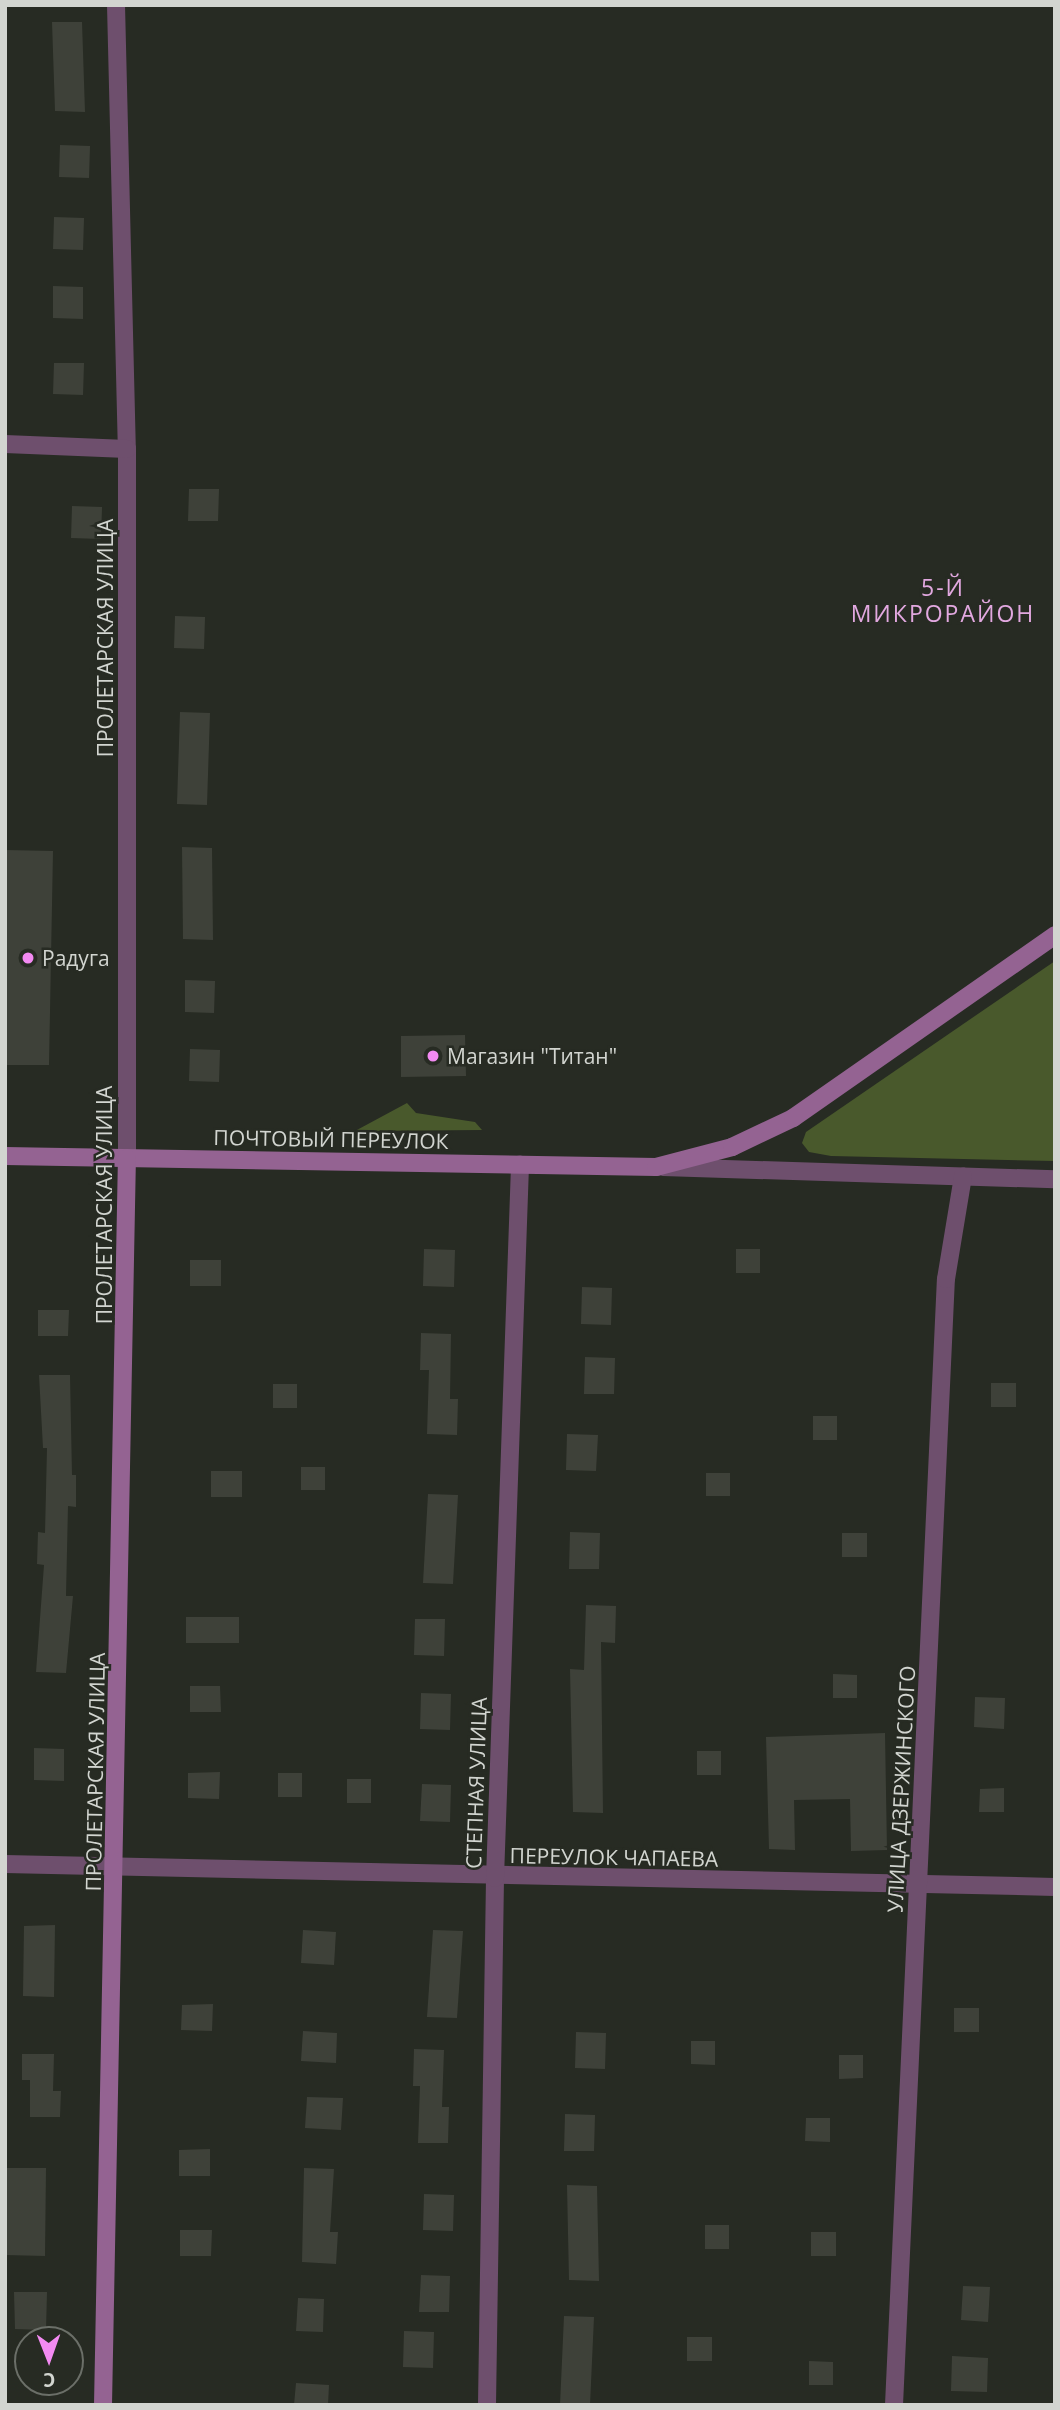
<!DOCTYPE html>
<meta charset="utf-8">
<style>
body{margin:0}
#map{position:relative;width:1060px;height:2410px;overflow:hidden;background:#272b23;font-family:"Open Sans",sans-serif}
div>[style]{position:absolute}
.green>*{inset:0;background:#49592c}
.building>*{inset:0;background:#3e4139}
.minor>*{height:18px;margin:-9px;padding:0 9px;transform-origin:9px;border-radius:9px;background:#6e4f6d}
.secondary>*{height:18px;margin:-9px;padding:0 9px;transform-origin:9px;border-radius:9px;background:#946392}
.dots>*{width:19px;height:19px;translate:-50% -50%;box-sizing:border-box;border:4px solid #272b23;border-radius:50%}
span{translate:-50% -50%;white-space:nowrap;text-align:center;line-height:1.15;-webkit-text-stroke:5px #272b23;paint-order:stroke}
.street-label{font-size:21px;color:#d2d5d0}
.poi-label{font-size:21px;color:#d2d5d0}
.left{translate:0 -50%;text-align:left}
.neighbourhood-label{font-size:23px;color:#e2a8e0;letter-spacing:2px}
.frame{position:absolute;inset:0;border:7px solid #d2d5d0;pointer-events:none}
.north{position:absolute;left:14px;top:2326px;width:70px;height:70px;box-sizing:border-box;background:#272b23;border:2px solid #6b6f68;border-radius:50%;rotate:179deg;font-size:19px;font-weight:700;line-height:28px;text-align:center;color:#d2d5d0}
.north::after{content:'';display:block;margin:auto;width:24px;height:32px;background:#f38af2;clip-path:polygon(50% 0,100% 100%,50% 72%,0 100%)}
</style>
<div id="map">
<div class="green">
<i style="clip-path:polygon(1055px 961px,1055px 1161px,831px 1156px,809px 1152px,802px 1143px,806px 1132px)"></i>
<i style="clip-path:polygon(407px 1103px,416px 1113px,475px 1122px,482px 1130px,355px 1131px)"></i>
</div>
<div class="building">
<i style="clip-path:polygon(52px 22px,82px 22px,85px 112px,55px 111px)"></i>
<i style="clip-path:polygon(60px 145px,90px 146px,89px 178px,59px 177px)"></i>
<i style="clip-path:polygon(54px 217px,84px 218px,83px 250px,53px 249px)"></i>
<i style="clip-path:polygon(53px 286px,83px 287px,83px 319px,53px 318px)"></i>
<i style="clip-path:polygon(54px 363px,84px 363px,83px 395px,53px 394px)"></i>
<i style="clip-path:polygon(189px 489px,219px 489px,218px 521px,188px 521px)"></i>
<i style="clip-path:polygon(72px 506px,102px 507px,101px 539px,71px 538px)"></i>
<i style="clip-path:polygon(175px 616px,205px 617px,204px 649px,174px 648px)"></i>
<i style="clip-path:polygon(180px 712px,210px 713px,207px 805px,177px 804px)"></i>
<i style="clip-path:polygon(182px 847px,212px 848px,213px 940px,183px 939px)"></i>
<i style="clip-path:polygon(5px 850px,53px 851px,49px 1065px,5px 1065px)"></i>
<i style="clip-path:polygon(185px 980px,215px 981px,214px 1013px,185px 1012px)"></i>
<i style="clip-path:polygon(465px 1035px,466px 1076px,401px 1077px,401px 1036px)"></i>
<i style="clip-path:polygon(190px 1049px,220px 1050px,219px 1082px,189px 1081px)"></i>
<i style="clip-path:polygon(424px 1249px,455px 1250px,454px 1287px,423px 1286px)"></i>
<i style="clip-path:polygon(736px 1249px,760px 1249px,760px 1273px,736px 1273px)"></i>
<i style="clip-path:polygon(190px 1260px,221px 1260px,221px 1286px,190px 1286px)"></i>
<i style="clip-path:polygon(582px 1287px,612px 1288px,611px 1325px,581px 1324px)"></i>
<i style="clip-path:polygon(38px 1310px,69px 1310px,68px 1336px,38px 1336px)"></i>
<i style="clip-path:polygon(421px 1333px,451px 1334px,450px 1399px,458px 1399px,457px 1435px,427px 1434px,429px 1370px,420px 1370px)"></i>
<i style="clip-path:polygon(585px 1357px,615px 1358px,614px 1394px,584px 1394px)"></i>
<i style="clip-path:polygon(39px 1375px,70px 1375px,72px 1475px,76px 1475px,76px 1507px,68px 1506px,66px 1596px,73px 1596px,66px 1673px,36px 1672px,44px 1565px,37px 1564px,38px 1532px,45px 1533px,47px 1448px,43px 1448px)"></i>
<i style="clip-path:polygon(991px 1383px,1016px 1383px,1016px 1407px,991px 1407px)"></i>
<i style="clip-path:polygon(273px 1384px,297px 1384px,297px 1408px,273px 1408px)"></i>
<i style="clip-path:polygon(813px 1416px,837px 1416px,837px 1440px,813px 1440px)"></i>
<i style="clip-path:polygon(567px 1434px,598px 1435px,596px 1471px,566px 1470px)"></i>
<i style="clip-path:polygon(301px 1467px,325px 1467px,325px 1490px,301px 1490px)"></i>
<i style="clip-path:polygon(211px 1471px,242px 1471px,242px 1497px,211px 1497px)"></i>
<i style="clip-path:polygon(706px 1473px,730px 1473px,730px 1496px,706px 1496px)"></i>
<i style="clip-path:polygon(428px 1494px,458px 1495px,453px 1584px,423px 1583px)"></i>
<i style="clip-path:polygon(570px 1532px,600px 1533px,599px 1569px,569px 1569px)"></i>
<i style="clip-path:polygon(842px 1533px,867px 1533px,867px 1557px,842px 1557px)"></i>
<i style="clip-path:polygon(586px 1605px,616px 1606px,615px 1643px,601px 1642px,603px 1813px,573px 1812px,570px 1669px,584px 1670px)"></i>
<i style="clip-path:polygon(186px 1617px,239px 1617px,239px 1643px,186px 1643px)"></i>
<i style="clip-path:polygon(415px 1619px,445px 1619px,444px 1656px,414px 1655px)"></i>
<i style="clip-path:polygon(833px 1674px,857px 1675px,857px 1698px,833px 1698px)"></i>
<i style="clip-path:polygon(190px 1686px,220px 1686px,221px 1712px,190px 1712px)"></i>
<i style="clip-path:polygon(421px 1693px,451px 1694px,450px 1730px,420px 1729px)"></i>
<i style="clip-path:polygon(975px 1697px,1005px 1698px,1004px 1729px,974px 1727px)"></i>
<i style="clip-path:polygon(885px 1733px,887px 1850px,851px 1851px,850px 1799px,794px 1800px,795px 1850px,769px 1849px,766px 1737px)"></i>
<i style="clip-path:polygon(34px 1748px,64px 1749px,64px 1781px,34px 1780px)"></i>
<i style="clip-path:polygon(697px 1751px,721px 1751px,721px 1775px,697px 1775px)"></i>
<i style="clip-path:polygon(220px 1772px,219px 1799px,188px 1798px,188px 1773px)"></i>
<i style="clip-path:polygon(278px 1773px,302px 1773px,302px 1797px,278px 1797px)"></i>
<i style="clip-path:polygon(347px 1779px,371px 1779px,371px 1803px,347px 1803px)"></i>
<i style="clip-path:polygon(422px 1784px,451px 1785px,450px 1822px,420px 1821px)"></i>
<i style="clip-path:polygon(1004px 1788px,1004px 1812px,979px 1812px,980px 1789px)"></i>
<i style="clip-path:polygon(55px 1925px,54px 1997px,23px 1996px,24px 1926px)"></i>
<i style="clip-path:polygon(303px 1930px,336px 1932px,334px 1965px,301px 1963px)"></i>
<i style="clip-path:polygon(433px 1930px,463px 1931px,457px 2018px,427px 2017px)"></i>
<i style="clip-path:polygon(213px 2004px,212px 2031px,181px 2030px,182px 2005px)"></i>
<i style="clip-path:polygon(954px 2008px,979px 2008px,979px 2032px,954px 2032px)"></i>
<i style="clip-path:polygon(303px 2031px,337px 2033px,336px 2063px,301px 2061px)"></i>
<i style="clip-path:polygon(576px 2032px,606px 2033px,605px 2069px,575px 2068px)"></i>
<i style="clip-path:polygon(691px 2041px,715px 2041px,715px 2065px,691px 2064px)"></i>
<i style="clip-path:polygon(414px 2049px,444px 2050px,442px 2107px,449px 2107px,448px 2143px,418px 2143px,420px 2086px,413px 2086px)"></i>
<i style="clip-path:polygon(22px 2054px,54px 2054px,53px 2091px,61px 2091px,60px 2117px,30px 2117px,30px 2080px,22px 2080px)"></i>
<i style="clip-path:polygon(839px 2055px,863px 2055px,863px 2078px,839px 2079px)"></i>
<i style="clip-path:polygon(307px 2097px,343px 2098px,341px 2130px,305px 2128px)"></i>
<i style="clip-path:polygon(565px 2114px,595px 2115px,594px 2151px,564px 2151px)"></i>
<i style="clip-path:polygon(806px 2118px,830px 2118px,830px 2142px,805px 2141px)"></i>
<i style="clip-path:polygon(210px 2149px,210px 2176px,179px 2176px,179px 2150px)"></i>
<i style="clip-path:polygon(5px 2168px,46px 2168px,45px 2256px,5px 2255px)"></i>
<i style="clip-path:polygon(304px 2168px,334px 2169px,330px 2232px,338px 2232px,336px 2264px,302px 2262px)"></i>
<i style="clip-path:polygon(567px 2185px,597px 2186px,599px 2281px,569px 2280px)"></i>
<i style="clip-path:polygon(424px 2194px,454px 2195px,453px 2231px,423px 2230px)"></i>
<i style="clip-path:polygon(705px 2225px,729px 2225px,729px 2249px,705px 2249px)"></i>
<i style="clip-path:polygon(180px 2230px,212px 2230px,211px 2256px,180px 2256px)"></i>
<i style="clip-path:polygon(811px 2232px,836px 2232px,836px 2256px,811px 2256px)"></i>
<i style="clip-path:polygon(421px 2275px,450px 2276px,449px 2312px,419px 2312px)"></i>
<i style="clip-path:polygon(963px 2286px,990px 2287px,988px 2322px,961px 2320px)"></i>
<i style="clip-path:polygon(14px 2292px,47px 2292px,46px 2330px,15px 2329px)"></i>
<i style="clip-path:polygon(298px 2298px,324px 2299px,323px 2332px,296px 2331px)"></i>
<i style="clip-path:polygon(564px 2316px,594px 2317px,590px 2405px,560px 2405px)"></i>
<i style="clip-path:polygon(404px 2331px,434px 2332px,433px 2368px,403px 2367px)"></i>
<i style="clip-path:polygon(687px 2337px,712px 2337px,712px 2361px,687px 2361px)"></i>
<i style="clip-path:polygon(952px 2356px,988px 2358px,987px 2392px,951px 2391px)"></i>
<i style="clip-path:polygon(809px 2361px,833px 2362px,833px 2385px,809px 2385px)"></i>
<i style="clip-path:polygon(296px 2383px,329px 2385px,328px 2405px,294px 2405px)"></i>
</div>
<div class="minor">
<i style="left:116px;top:5px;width:444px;rotate:88.6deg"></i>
<i style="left:127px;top:449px;width:709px;rotate:90deg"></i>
<i style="left:5px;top:444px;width:122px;rotate:2.3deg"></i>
<i style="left:663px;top:1167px;width:392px;rotate:1.8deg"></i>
<i style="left:5px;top:1864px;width:1050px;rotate:1.25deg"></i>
<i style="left:487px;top:2405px;width:527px;rotate:-89.13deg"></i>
<i style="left:495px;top:1878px;width:714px;rotate:-87.99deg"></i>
<i style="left:894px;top:2405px;width:1127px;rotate:-87.36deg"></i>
<i style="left:946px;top:1279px;width:104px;rotate:-80.6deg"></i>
</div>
<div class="secondary">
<i style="left:5px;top:1156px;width:651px;rotate:0.97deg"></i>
<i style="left:656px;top:1167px;width:79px;rotate:-14.7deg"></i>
<i style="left:732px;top:1147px;width:68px;rotate:-25.4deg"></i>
<i style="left:793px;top:1118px;width:320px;rotate:-34.9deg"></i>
<i style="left:103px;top:2405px;width:1247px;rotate:-88.9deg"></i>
</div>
<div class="dots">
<i style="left:28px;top:958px;background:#f38af2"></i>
<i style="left:433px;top:1056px;background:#f38af2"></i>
</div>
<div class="street-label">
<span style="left:105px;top:638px;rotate:-90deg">ПРОЛЕТАРСКАЯ УЛИЦА</span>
<span style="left:331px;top:1139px;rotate:1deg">ПОЧТОВЫЙ ПЕРЕУЛОК</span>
<span style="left:104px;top:1205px;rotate:-90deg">ПРОЛЕТАРСКАЯ УЛИЦА</span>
<span style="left:95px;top:1772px;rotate:-89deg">ПРОЛЕТАРСКАЯ УЛИЦА</span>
<span style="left:476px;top:1783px;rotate:-88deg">СТЕПНАЯ УЛИЦА</span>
<span style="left:901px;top:1789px;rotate:-87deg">УЛИЦА ДЗЕРЖИНСКОГО</span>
<span style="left:614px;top:1857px;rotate:1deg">ПЕРЕУЛОК ЧАПАЕВА</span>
</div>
<div class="poi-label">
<span class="left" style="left:42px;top:958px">Радуга</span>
<span class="left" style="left:447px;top:1056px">Магазин "Титан"</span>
</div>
<div class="neighbourhood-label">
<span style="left:943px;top:600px">5-Й<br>МИКРОРАЙОН</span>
</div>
<div class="frame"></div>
<div class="north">С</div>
</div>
